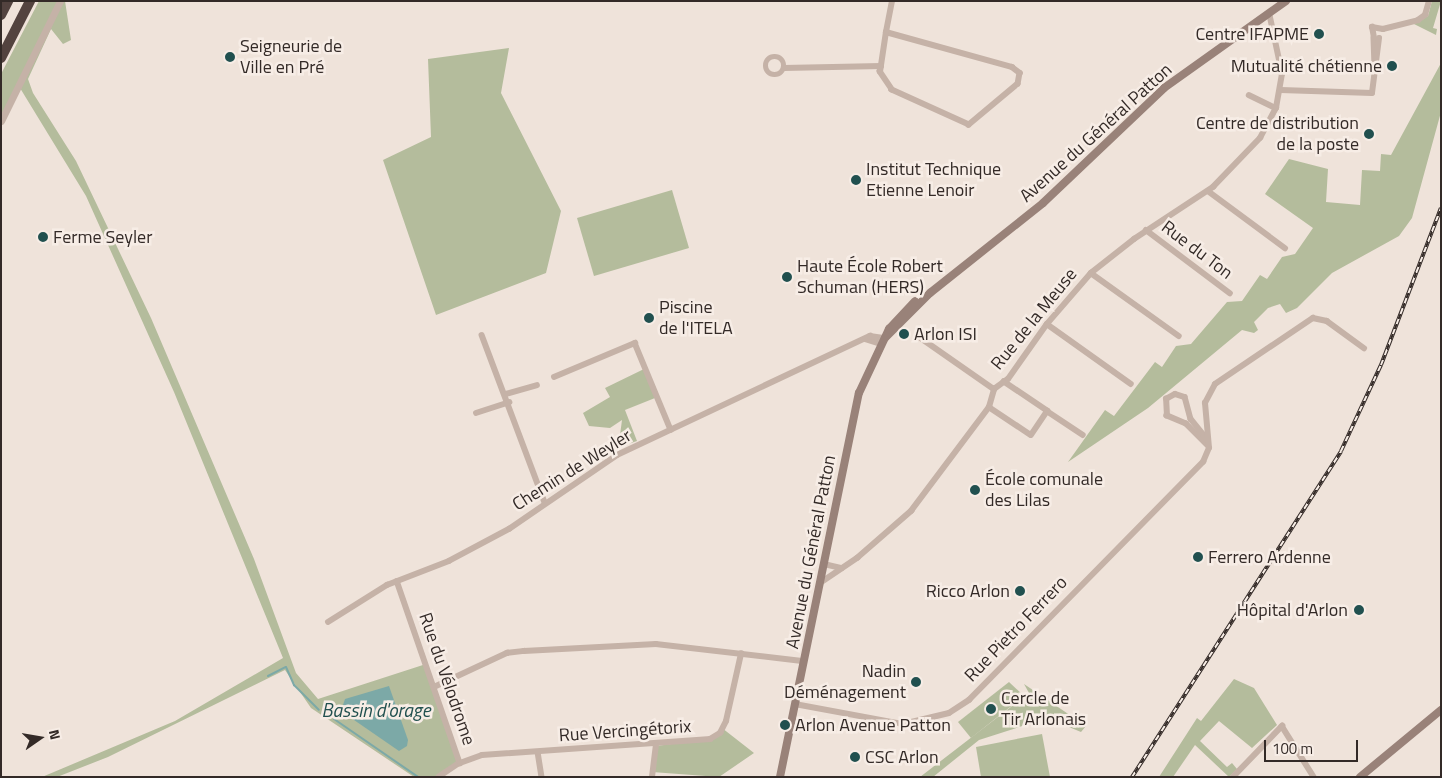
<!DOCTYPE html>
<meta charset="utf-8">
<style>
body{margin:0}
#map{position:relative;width:1442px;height:778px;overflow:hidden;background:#efe3da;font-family:"Titillium Web",sans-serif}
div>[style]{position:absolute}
.green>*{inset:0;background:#b4bc9c}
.water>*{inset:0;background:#7ca9a7}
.stream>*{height:2px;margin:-1px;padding:0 1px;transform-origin:1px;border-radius:1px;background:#7ca9a7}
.minor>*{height:5.5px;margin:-2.75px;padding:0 2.75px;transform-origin:2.75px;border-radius:2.75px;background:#c5b2a7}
.minor>.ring{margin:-2.75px;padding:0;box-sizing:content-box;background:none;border:5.5px solid #c5b2a7;border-radius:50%}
.tertiary>*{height:7px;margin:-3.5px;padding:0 3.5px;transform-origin:3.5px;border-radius:3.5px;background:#c5b2a7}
.secondary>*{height:8px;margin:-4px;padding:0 4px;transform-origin:4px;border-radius:4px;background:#998279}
.motorway>*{height:10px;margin:-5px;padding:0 5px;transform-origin:5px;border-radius:5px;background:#53433f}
.rail>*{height:4px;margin-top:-2px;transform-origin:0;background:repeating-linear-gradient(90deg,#f7ede6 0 5.5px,#332a27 0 11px);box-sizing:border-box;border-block:1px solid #332a27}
.dots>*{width:14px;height:14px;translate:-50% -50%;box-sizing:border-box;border:2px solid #f7ede6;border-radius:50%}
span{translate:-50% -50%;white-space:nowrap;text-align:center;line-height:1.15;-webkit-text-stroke:5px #f7ede6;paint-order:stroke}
.poi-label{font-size:18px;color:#332a27}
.right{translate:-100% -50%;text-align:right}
.left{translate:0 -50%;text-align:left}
.street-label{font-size:18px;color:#332a27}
.water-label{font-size:19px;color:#21504f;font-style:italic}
.frame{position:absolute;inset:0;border:2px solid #332a27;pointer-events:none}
.north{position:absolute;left:15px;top:713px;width:50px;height:50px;-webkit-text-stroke:4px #f7ede6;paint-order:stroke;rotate:77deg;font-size:14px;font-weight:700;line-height:20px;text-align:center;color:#332a27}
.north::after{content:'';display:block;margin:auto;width:18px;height:22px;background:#332a27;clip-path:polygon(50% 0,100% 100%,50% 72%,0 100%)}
.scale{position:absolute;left:1264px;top:740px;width:94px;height:22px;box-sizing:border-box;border:2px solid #332a27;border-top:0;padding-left:6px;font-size:15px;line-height:18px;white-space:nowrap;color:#332a27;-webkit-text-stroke:4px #f7ede6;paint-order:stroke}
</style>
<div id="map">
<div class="green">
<i style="clip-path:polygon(39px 1px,65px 1px,71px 40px,63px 44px,51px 29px,28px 79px,33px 93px,76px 161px,151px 318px,254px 559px,296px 673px,318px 699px,426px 664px,460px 763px,439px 777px,414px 777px,311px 708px,285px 670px,108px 757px,57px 777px,42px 777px,175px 721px,283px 658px,174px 392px,86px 196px,20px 88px,1px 121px,1px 74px)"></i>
<i style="clip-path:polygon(1432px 1px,1441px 1px,1433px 28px,1437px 29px,1436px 35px,1414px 24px,1428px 16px)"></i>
<i style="clip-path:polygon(509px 48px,501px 93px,561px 211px,546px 273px,436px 315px,383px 160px,431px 137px,428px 59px)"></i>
<i style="clip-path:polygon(1441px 63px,1441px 112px,1412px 218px,1399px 236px,1332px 273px,1297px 308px,1286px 313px,1280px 304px,1268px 308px,1254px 322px,1258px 330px,1254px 333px,1242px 330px,1148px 408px,1068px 462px,1105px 410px,1114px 416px,1155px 362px,1162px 367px,1176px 346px,1191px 344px,1227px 302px,1242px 301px,1260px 275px,1267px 279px,1282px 257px,1295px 254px,1313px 228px,1265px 194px,1289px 159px,1328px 169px,1326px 202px,1360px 205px,1362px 170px,1380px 171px,1381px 154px,1391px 155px)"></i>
<i style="clip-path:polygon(672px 190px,689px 248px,594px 276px,577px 218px)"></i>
<i style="clip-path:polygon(644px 369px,655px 398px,625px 410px,637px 441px,625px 445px,620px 435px,622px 420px,610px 428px,589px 426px,583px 413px,610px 397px,605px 388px)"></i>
<i style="clip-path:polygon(1234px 679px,1254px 688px,1277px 725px,1252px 748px,1219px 721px,1200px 741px,1227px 767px,1232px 763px,1237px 769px,1229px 777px,1195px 745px,1173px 777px,1159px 777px,1197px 718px,1201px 721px)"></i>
<i style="clip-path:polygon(1009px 682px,1024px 696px,971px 738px,958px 722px)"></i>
<i style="clip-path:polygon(1024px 684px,1086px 726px,1081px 732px,1047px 718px,979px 740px,933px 777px,920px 777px,1029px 693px)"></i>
<i style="clip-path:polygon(722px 728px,754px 753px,719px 777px,652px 772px,656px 746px,710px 739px)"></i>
<i style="clip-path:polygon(1042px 734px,1050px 777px,981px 777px,976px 747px)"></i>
</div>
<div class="water">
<i style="clip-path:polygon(389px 686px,408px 740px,407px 746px,399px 751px,341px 711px,345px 699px)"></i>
</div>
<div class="stream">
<i style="left:268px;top:676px;width:20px;rotate:-27deg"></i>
<i style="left:286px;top:667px;width:20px;rotate:66deg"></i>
<i style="left:294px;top:685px;width:35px;rotate:45deg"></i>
<i style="left:334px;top:719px;width:102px;rotate:34.6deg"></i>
</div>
<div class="minor">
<i style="left:1383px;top:29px;width:36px;rotate:-14deg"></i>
<i style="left:1418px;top:20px;width:9px;rotate:-36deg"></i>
<i style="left:1425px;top:15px;width:15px;rotate:-74deg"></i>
<i style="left:886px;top:32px;width:131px;rotate:15.5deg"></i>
<i style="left:1012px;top:67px;width:10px;rotate:37deg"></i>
<i style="left:1020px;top:73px;width:11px;rotate:100deg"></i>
<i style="left:1018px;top:84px;width:64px;rotate:140.1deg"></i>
<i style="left:969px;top:125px;width:85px;rotate:-155.6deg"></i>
<i style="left:892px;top:90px;width:22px;rotate:-124deg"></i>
<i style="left:880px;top:72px;width:40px;rotate:-81.5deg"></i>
<i style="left:886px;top:32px;width:32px;rotate:-79deg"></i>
<i style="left:1374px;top:38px;width:23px;rotate:88deg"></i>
<i style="left:1374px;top:38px;width:11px;rotate:-100deg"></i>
<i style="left:1372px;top:27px;width:11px;rotate:10deg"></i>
<i class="ring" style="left:766px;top:57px;width:12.5px;height:12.5px"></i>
<i style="left:784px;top:68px;width:97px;rotate:-1.2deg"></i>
<i style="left:1281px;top:90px;width:91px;rotate:1.9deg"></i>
<i style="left:1372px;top:93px;width:55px;rotate:-82.7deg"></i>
<i style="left:1249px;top:95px;width:30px;rotate:26deg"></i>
<i style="left:1208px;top:191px;width:96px;rotate:36.5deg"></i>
<i style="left:1146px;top:230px;width:105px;rotate:36.9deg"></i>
<i style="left:1091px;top:273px;width:108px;rotate:35.6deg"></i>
<i style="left:1047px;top:324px;width:103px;rotate:35.5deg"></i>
<i style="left:482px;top:335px;width:179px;rotate:69.4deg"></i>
<i style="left:918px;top:336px;width:93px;rotate:34.9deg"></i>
<i style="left:865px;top:339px;width:17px;rotate:17deg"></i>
<i style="left:554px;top:377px;width:88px;rotate:-22.8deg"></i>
<i style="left:635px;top:343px;width:94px;rotate:67.5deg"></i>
<i style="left:506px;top:394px;width:32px;rotate:-16deg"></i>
<i style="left:989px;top:407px;width:50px;rotate:33.7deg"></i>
<i style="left:1031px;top:435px;width:29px;rotate:-56deg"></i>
<i style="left:1047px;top:411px;width:52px;rotate:-146deg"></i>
<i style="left:1047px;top:411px;width:43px;rotate:33.7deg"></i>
<i style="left:476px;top:413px;width:35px;rotate:-18deg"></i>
<i style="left:1208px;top:446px;width:31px;rotate:-135deg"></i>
<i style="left:1186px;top:424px;width:21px;rotate:-157deg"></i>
<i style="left:1167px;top:416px;width:17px;rotate:-93deg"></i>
<i style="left:1166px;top:399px;width:10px;rotate:-29deg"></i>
<i style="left:1175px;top:394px;width:10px;rotate:17deg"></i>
<i style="left:1185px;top:397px;width:23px;rotate:75deg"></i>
<i style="left:1191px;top:419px;width:27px;rotate:51deg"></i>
<i style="left:824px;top:564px;width:18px;rotate:13deg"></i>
<i style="left:397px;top:581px;width:193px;rotate:70.9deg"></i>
<i style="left:460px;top:763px;width:25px;rotate:146deg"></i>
<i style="left:820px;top:583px;width:45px;rotate:-34deg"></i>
<i style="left:857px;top:558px;width:72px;rotate:-41deg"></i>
<i style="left:911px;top:511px;width:130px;rotate:-53.1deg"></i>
<i style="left:989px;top:407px;width:19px;rotate:-74deg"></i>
<i style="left:994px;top:389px;width:17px;rotate:-36deg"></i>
<i style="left:1008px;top:379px;width:67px;rotate:-54.7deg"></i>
<i style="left:1047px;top:324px;width:67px;rotate:-49.2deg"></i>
<i style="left:1091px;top:273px;width:55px;rotate:-38.3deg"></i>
<i style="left:1134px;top:239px;width:95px;rotate:-33.4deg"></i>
<i style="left:1213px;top:187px;width:68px;rotate:-46.2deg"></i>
<i style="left:1260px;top:138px;width:34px;rotate:-62deg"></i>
<i style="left:1276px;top:108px;width:35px;rotate:-80deg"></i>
<i style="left:1282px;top:74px;width:62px;rotate:-102deg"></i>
<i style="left:328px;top:622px;width:70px;rotate:-32.1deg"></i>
<i style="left:387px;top:585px;width:66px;rotate:-21.2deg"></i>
<i style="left:449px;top:561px;width:68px;rotate:-28.1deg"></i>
<i style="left:509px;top:529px;width:131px;rotate:-34.4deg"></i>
<i style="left:617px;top:455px;width:280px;rotate:-25.2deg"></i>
<i style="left:870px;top:336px;width:15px;rotate:8deg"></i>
<i style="left:434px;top:687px;width:81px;rotate:-25deg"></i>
<i style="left:507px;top:653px;width:17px;rotate:-7deg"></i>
<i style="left:524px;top:651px;width:132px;rotate:-3deg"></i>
<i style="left:656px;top:644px;width:149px;rotate:6.6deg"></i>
<i style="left:795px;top:704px;width:110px;rotate:10.5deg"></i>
<i style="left:903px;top:724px;width:47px;rotate:-13.4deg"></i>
<i style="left:949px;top:713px;width:24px;rotate:-33deg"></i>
<i style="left:969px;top:700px;width:334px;rotate:-45.5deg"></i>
<i style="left:1203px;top:462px;width:15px;rotate:-67deg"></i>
<i style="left:1209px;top:448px;width:45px;rotate:-95.1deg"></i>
<i style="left:1205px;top:403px;width:21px;rotate:-62deg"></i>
<i style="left:1215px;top:384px;width:118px;rotate:-34deg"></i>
<i style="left:1313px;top:318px;width:14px;rotate:12deg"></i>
<i style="left:1327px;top:321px;width:46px;rotate:36.1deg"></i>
<i style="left:538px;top:752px;width:25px;rotate:81deg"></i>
<i style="left:460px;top:763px;width:23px;rotate:-20deg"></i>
<i style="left:482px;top:755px;width:229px;rotate:-4deg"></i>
<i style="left:710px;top:739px;width:12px;rotate:-31deg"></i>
<i style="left:720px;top:733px;width:13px;rotate:-63deg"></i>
<i style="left:726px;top:721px;width:69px;rotate:-77.4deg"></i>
<i style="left:652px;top:777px;width:31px;rotate:-83deg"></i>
<i style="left:1233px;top:777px;width:71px;rotate:-46.1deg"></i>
<i style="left:1282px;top:726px;width:60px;rotate:57.9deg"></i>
</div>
<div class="tertiary">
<i style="left:1px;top:121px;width:134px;rotate:-63.8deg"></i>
</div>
<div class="secondary">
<i style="left:885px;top:338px;width:64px;rotate:-45deg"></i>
<i style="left:930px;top:293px;width:144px;rotate:-38.5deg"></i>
<i style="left:1043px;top:203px;width:167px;rotate:-43.5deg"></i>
<i style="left:1164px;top:88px;width:150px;rotate:-35.5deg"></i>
<i style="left:780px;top:777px;width:392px;rotate:-78.4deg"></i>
<i style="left:859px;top:393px;width:71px;rotate:-64.9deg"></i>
<i style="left:889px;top:329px;width:38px;rotate:-47deg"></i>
<i style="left:1360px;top:777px;width:105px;rotate:-39.6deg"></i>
</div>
<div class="motorway">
<i style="left:1px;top:15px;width:16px;rotate:-63deg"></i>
<i style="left:1px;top:58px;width:64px;rotate:-63deg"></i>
</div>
<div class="rail">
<i style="left:1132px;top:777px;width:387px;rotate:-57.3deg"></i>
<i style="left:1341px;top:451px;width:95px;rotate:-65.1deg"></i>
<i style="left:1381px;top:365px;width:168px;rotate:-69.1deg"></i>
</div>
<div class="dots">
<i style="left:1319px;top:34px;background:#21504f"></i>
<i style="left:230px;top:57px;background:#21504f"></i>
<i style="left:1392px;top:66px;background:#21504f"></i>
<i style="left:1369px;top:134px;background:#21504f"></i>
<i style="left:856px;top:180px;background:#21504f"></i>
<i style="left:43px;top:237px;background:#21504f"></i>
<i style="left:787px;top:277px;background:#21504f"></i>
<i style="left:649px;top:318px;background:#21504f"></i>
<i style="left:904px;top:334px;background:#21504f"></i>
<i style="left:975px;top:490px;background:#21504f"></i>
<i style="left:1198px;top:557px;background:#21504f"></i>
<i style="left:1020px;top:591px;background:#21504f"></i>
<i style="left:1359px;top:610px;background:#21504f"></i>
<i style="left:916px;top:682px;background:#21504f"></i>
<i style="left:991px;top:709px;background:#21504f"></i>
<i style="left:785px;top:725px;background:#21504f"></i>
<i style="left:855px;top:757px;background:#21504f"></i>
</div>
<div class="poi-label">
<span class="right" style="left:1309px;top:34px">Centre IFAPME</span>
<span class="left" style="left:240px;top:57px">Seigneurie de<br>Ville en Pré</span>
<span class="right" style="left:1382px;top:66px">Mutualité chétienne</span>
<span class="right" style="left:1359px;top:134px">Centre de distribution<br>de la poste</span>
<span class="left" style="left:866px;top:180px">Institut Technique<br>Etienne Lenoir</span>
<span class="left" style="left:53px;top:237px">Ferme Seyler</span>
<span class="left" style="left:797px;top:277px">Haute École Robert<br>Schuman (HERS)</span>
<span class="left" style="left:659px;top:318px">Piscine<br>de l'ITELA</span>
<span class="left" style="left:914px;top:334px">Arlon ISI</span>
<span class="left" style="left:985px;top:490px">École comunale<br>des Lilas</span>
<span class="left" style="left:1208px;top:557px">Ferrero Ardenne</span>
<span class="right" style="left:1010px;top:591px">Ricco Arlon</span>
<span class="right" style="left:1348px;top:610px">Hôpital d'Arlon</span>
<span class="right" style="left:906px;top:682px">Nadin<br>Déménagement</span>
<span class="left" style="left:1001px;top:709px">Cercle de<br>Tir Arlonais</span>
<span class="left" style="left:795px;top:725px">Arlon Avenue Patton</span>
<span class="left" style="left:865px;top:757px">CSC Arlon</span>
</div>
<div class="street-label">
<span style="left:1096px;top:133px;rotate:-42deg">Avenue du Général Patton</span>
<span style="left:1197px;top:250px;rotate:37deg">Rue du Ton</span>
<span style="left:1034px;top:319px;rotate:-51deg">Rue de la Meuse</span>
<span style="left:572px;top:470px;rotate:-32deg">Chemin de Weyler</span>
<span style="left:811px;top:552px;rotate:-79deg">Avenue du Général Patton</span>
<span style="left:1016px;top:629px;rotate:-46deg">Rue Pietro Ferrero</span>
<span style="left:447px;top:679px;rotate:71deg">Rue du Vélodrome</span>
<span style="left:625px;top:731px;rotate:-4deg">Rue Vercingétorix</span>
</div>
<div class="water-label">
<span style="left:376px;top:710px">Bassin d'orage</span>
</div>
<div class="frame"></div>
<div class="north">N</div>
<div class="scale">100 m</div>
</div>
